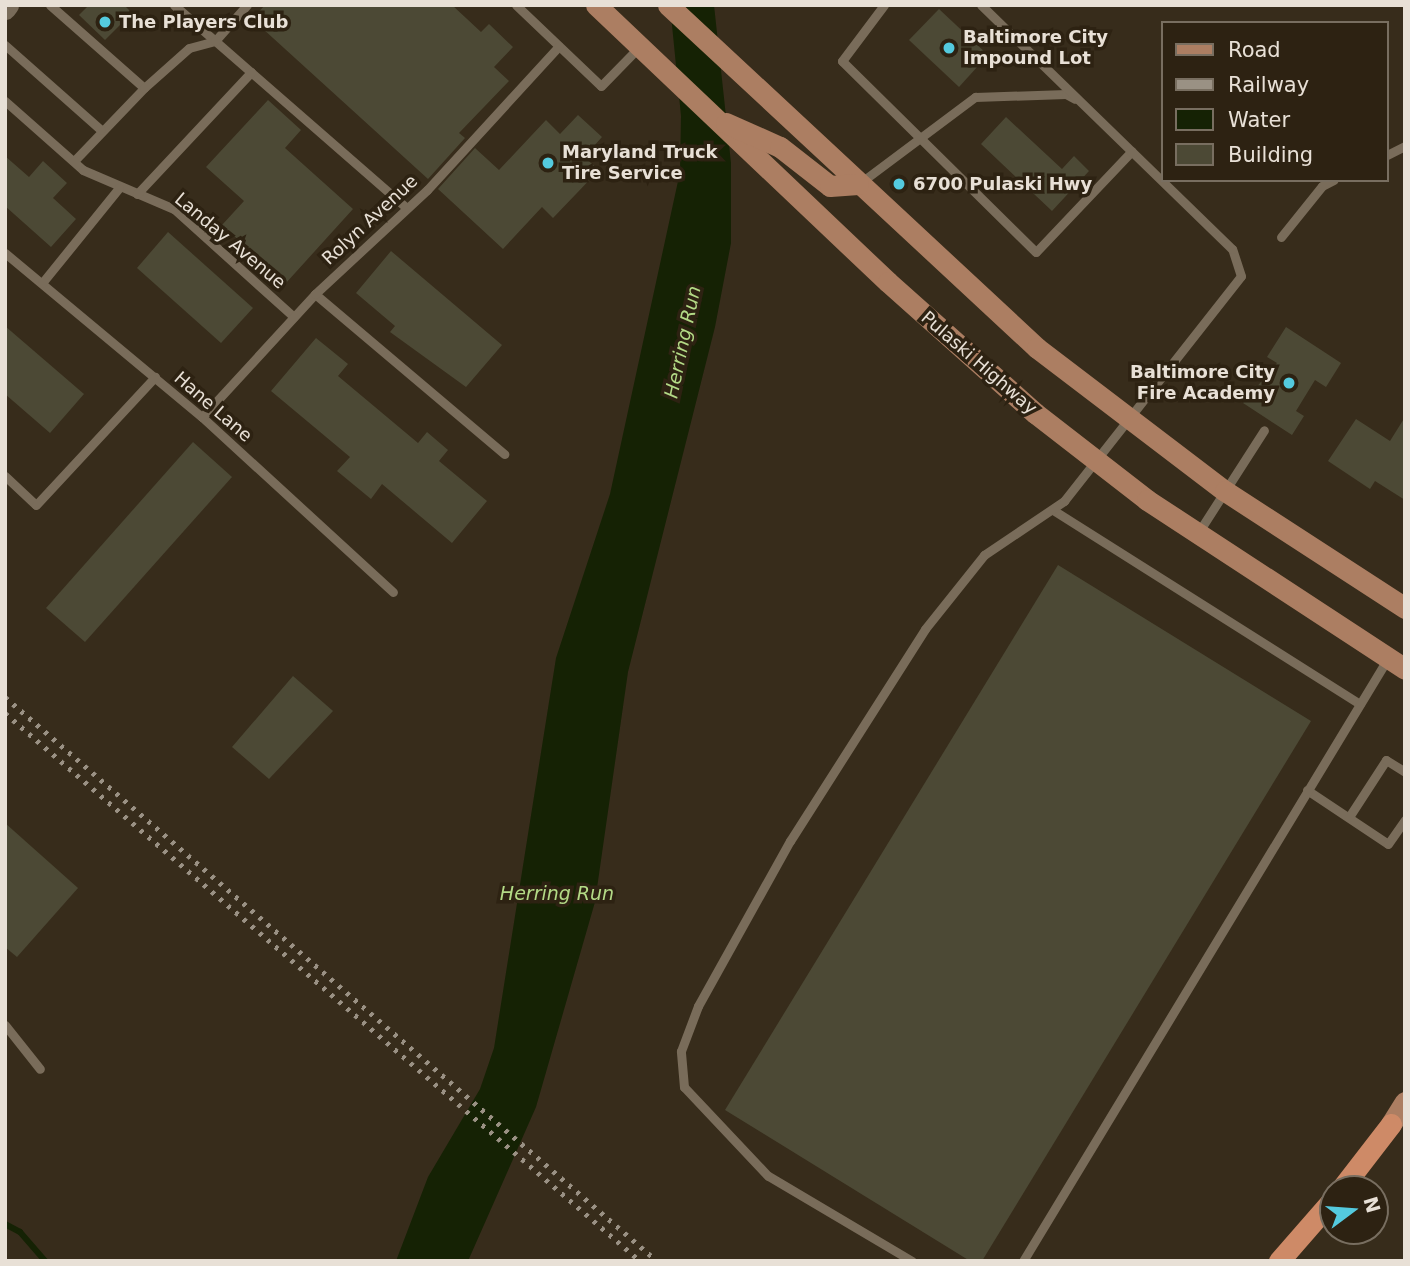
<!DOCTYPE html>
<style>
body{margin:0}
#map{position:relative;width:1410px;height:1266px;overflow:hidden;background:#372c1b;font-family:"DejaVu Sans",sans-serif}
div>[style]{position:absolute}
.water>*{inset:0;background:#152204}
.stream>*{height:6px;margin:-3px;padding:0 3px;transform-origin:3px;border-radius:3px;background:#152204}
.building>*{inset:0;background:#4c4935}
.lane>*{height:9px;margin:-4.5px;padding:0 4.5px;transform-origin:4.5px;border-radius:4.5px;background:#796c5a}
.secondary>*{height:21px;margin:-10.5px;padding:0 10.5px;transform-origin:10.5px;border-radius:10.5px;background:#796c5a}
.primary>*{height:21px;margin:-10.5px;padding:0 10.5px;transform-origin:10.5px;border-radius:10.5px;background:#ac7e62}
.highway>*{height:21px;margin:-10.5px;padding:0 10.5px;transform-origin:10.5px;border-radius:10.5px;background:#ce8a67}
.rail>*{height:5px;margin-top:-2.5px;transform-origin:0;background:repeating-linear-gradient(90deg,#9a9184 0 3.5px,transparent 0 10.5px)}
.dots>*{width:19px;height:19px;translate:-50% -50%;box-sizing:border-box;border:4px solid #2d2212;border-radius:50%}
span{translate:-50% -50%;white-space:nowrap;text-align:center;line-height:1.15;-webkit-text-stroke:7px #2d2212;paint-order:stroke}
.poi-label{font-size:18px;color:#e8e0d6;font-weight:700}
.left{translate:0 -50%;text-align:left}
.right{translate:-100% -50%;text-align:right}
.street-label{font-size:18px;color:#e8e0d6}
.water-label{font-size:19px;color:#b3da86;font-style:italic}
.frame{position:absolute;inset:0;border:7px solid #e8e0d6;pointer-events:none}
.legend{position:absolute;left:1161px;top:21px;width:228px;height:161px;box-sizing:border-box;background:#2d2212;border:2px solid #786e60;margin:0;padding:9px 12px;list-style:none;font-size:21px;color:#e8e0d6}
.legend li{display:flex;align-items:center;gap:14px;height:35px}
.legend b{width:35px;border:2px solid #786e60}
.north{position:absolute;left:1319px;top:1175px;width:70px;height:70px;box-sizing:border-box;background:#2d2212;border:2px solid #786e60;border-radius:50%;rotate:74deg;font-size:19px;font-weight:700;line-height:28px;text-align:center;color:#e8e0d6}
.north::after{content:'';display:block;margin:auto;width:24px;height:32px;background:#54cade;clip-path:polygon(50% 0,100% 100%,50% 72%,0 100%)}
</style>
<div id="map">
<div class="water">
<i style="clip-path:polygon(670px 5px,714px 5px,731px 163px,731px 243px,715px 327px,628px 672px,595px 902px,536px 1107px,468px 1261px,396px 1261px,428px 1177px,480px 1089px,494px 1048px,556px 658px,610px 494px,680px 172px,681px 116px)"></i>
</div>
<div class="stream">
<i style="left:5px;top:1224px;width:17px;rotate:28deg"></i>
<i style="left:20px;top:1232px;width:38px;rotate:49deg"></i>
</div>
<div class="building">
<i style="clip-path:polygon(89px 5px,124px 5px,132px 13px,105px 40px,79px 15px)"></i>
<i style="clip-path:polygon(265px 5px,452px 5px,481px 32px,489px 24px,513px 47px,494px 67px,509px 81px,459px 133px,465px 138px,428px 179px,252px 19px)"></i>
<i style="clip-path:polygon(939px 9px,988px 55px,959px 87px,909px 40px)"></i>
<i style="clip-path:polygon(268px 100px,301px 130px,285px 148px,353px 209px,286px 283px,222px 225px,244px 201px,206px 167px)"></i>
<i style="clip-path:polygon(578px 115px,602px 137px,584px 157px,599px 170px,553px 218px,542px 207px,503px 249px,438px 189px,475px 148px,499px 170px,546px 120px,560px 134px)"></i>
<i style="clip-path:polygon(1006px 117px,1062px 169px,1074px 156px,1089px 171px,1052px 211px,981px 144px)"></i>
<i style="clip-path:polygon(5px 156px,29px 177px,43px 161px,67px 183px,53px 198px,76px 219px,51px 247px,5px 206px)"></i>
<i style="clip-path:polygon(168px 232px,253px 308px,221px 343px,137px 268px)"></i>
<i style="clip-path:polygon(391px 251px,502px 345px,466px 387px,390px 332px,395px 326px,356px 293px)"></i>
<i style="clip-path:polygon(5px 326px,84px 394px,50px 433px,5px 394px)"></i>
<i style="clip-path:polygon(1286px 327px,1341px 363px,1326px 387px,1315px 380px,1296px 411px,1304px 416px,1292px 435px,1243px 403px,1277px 363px,1267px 357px)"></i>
<i style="clip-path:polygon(316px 338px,348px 364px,338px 376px,418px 443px,427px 432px,448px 450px,439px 461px,487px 501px,452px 543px,382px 484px,371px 499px,337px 471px,350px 457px,271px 391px)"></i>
<i style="clip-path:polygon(1405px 417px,1405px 500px,1375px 481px,1370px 489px,1328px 461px,1356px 419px,1390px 441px)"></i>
<i style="clip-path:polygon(193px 442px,232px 477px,85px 642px,46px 608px)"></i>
<i style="clip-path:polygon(1058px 565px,1311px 721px,982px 1261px,970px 1261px,725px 1110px)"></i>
<i style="clip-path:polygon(293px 676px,333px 711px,269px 779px,232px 747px)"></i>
<i style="clip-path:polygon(5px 823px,78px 888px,17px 957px,5px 947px)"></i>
</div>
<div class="lane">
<i style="left:50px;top:5px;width:125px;rotate:41.4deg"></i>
<i style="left:144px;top:88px;width:101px;rotate:133.8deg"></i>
<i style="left:174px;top:5px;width:309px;rotate:41.1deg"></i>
<i style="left:516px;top:5px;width:117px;rotate:43.6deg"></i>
<i style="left:601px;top:86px;width:54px;rotate:-45.7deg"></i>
<i style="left:884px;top:5px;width:70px;rotate:126.9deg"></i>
<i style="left:842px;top:61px;width:272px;rotate:44.6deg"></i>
<i style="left:1036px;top:252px;width:139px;rotate:-46.5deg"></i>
<i style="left:5px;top:45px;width:128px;rotate:41.5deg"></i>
<i style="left:144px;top:88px;width:60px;rotate:-41.6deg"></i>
<i style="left:189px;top:48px;width:27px;rotate:-15deg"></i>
<i style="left:215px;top:41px;width:48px;rotate:-48.4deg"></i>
<i style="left:5px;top:101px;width:104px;rotate:41.5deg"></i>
<i style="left:83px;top:170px;width:99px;rotate:23.2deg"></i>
<i style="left:174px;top:209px;width:161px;rotate:42deg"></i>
<i style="left:1387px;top:155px;width:20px;rotate:-27deg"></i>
<i style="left:860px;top:183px;width:144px;rotate:-36.8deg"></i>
<i style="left:975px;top:97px;width:91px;rotate:-1.9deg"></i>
<i style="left:1066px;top:94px;width:10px;rotate:29deg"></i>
<i style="left:137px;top:194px;width:167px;rotate:-46.9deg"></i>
<i style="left:1281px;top:237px;width:65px;rotate:-51.2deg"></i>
<i style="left:1322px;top:186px;width:13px;rotate:-27deg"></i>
<i style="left:5px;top:253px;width:256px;rotate:39.8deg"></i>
<i style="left:202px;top:417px;width:259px;rotate:42.5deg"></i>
<i style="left:42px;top:283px;width:122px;rotate:-51deg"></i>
<i style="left:315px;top:294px;width:248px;rotate:40.2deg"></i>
<i style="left:202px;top:417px;width:167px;rotate:-47.4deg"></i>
<i style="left:315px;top:294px;width:153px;rotate:-42.9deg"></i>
<i style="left:427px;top:190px;width:195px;rotate:-47.5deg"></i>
<i style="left:5px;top:476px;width:42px;rotate:43.1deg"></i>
<i style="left:36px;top:505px;width:175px;rotate:-47.1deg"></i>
<i style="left:1053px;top:510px;width:363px;rotate:32.3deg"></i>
<i style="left:1198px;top:533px;width:122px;rotate:-57.3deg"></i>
<i style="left:1307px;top:790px;width:97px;rotate:33.7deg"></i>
<i style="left:1388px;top:844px;width:29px;rotate:-55deg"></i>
<i style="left:1349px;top:817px;width:68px;rotate:-57deg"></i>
<i style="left:1386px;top:760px;width:22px;rotate:32deg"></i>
<i style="left:5px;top:1025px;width:56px;rotate:51.5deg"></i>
<i style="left:912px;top:1261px;width:167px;rotate:-149.4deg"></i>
<i style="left:768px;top:1176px;width:122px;rotate:-133.3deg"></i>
<i style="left:684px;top:1087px;width:36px;rotate:-95deg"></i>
<i style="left:681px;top:1051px;width:48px;rotate:-69.3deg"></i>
<i style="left:698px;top:1006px;width:189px;rotate:-60.9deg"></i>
<i style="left:790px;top:841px;width:251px;rotate:-57.5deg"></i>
<i style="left:925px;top:629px;width:95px;rotate:-51.4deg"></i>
<i style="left:984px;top:555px;width:97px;rotate:-34deg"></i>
<i style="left:1064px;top:501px;width:286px;rotate:-51.8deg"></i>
<i style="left:1241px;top:276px;width:28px;rotate:-108deg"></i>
<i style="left:1232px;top:249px;width:350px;rotate:-135.8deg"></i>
<i style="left:1023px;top:1261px;width:705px;rotate:-58.81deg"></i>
</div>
<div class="secondary">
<i style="left:5px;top:9px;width:5px;rotate:-53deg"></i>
</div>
<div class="primary">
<i style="left:596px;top:5px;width:402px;rotate:43.5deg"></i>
<i style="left:888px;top:282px;width:197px;rotate:41.7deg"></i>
<i style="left:1035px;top:413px;width:142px;rotate:37.8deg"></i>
<i style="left:1147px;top:500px;width:308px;rotate:33.2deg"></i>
<i style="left:668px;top:5px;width:504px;rotate:42.91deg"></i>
<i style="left:1037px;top:348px;width:236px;rotate:37.3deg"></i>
<i style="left:1225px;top:491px;width:215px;rotate:33deg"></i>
<i style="left:726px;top:123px;width:59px;rotate:24deg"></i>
<i style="left:780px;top:147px;width:63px;rotate:38deg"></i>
<i style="left:830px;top:186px;width:28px;rotate:-4deg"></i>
<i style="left:1391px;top:1124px;width:26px;rotate:-58deg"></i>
</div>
<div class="highway">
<i style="left:1341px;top:1189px;width:82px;rotate:-52.4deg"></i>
<i style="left:1279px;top:1261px;width:82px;rotate:-48.9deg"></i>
</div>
<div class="rail">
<i style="left:5px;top:697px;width:862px;rotate:40.86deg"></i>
<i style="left:5px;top:713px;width:839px;rotate:40.79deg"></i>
</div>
<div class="dots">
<i style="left:105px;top:22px;background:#54cade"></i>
<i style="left:949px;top:48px;background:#54cade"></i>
<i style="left:548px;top:163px;background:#54cade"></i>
<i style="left:899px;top:184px;background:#54cade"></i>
<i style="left:1289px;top:383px;background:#54cade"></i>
</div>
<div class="poi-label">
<span class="left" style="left:119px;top:22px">The Players Club</span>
<span class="left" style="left:963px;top:48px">Baltimore City<br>Impound Lot</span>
<span class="left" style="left:562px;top:163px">Maryland Truck<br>Tire Service</span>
<span class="left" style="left:913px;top:184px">6700 Pulaski Hwy</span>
<span class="right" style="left:1275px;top:383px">Baltimore City<br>Fire Academy</span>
</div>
<div class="street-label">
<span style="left:370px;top:220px;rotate:-43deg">Rolyn Avenue</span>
<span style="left:230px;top:241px;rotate:40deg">Landay Avenue</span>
<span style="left:979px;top:363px;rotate:41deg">Pulaski Highway</span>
<span style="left:213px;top:407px;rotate:41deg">Hane Lane</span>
</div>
<div class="water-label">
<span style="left:683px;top:342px;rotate:-78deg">Herring Run</span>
<span style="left:557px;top:894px">Herring Run</span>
</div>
<div class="frame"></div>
<ul class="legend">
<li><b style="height:9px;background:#ac7e62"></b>Road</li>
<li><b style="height:9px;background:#9a9184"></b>Railway</li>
<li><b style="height:19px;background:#152204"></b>Water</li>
<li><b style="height:19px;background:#4c4935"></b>Building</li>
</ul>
<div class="north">N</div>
</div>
